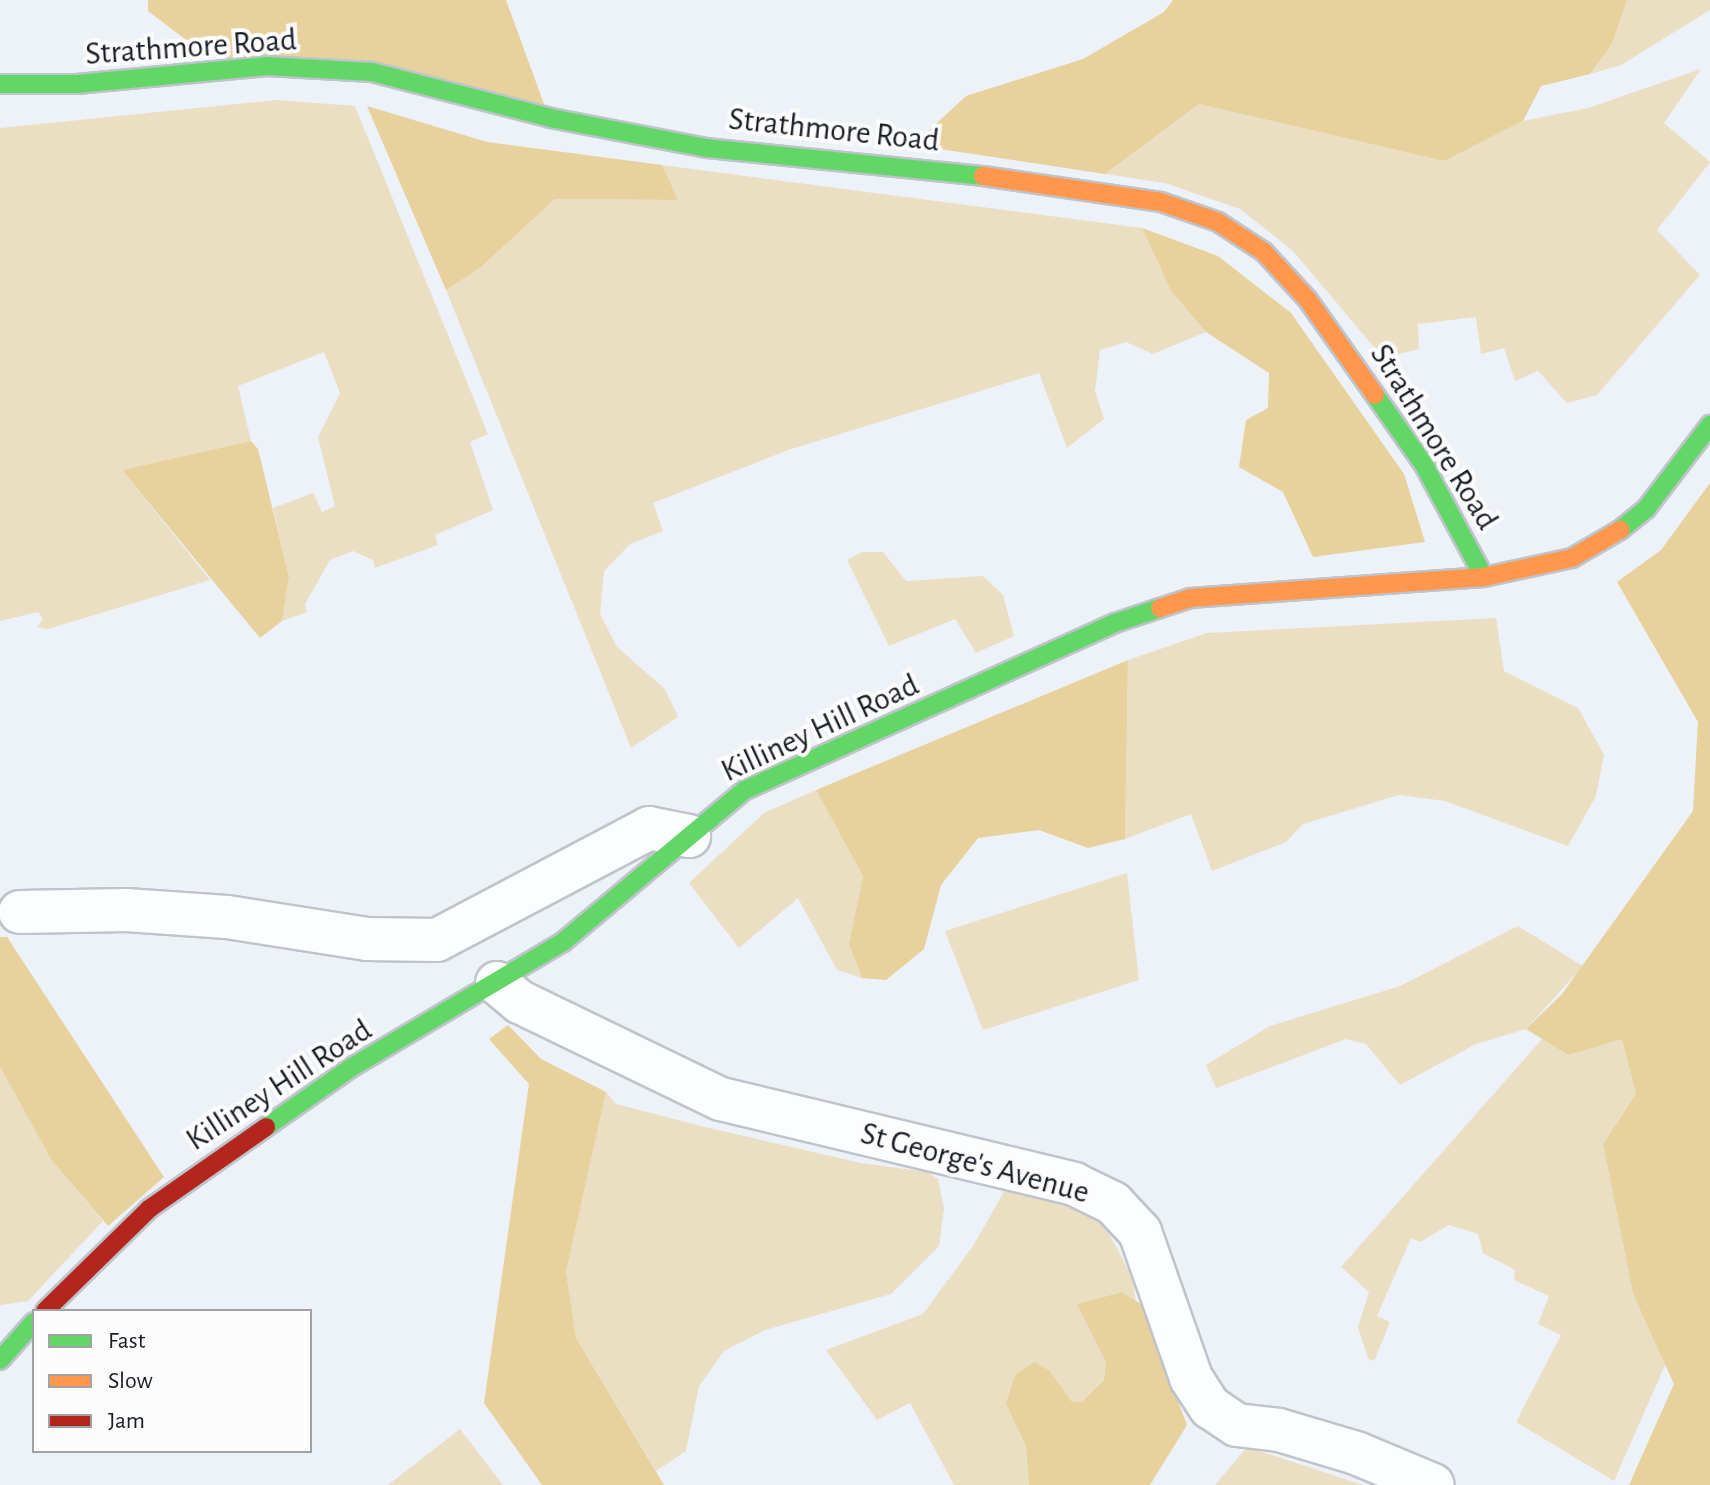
<!DOCTYPE html>
<style>
body{margin:0}
#map{position:relative;width:1710px;height:1485px;overflow:hidden;background:#edf1f8;font-family:"Alegreya Sans",sans-serif}
div>[style]{position:absolute}
.green>*{inset:0;background:#ebdfc3}
.forest>*{inset:0;background:#e7d19d}
.roads{filter:drop-shadow(2px 0 #bfc4cb) drop-shadow(-2px 0 #bfc4cb) drop-shadow(0 2px #bfc4cb) drop-shadow(0 -2px #bfc4cb)}
.street>*{height:42px;margin:-21px;padding:0 21px;transform-origin:21px;border-radius:21px;background:#fcfdfe}
.fast>*{height:18px;margin:-9px;padding:0 9px;transform-origin:9px;border-radius:9px;background:#63d668}
.slow>*{height:18px;margin:-9px;padding:0 9px;transform-origin:9px;border-radius:9px;background:#ff974d}
.jam>*{height:18px;margin:-9px;padding:0 9px;transform-origin:9px;border-radius:9px;background:#b3261e}
span{translate:-50% -50%;white-space:nowrap;text-align:center;line-height:1.15;-webkit-text-stroke:8px #fcfcfc;paint-order:stroke}
.street-label{font-size:32px;color:#181c24}
.legend{position:absolute;left:32px;top:1309px;width:280px;height:144px;box-sizing:border-box;background:#fcfcfc;border:2px solid #a1a2a6;margin:0;padding:10px 14px;list-style:none;font-size:24px;color:#181c24}
.legend li{display:flex;align-items:center;gap:16px;height:40px}
.legend b{width:40px;border:2px solid #a1a2a6}
</style>
<div id="map">
<div class="green">
<i style="clip-path:polygon(1627px 0,1710px 0,1710px 10px,1621px 65px,1590px 74px,1612px 44px)"></i>
<i style="clip-path:polygon(1701px 69px,1664px 123px,1710px 162px,1657px 230px,1700px 275px,1597px 395px,1567px 403px,1538px 371px,1515px 381px,1504px 348px,1481px 354px,1476px 317px,1418px 324px,1419px 349px,1383px 358px,1293px 251px,1240px 209px,1165px 183px,1105px 174px,1199px 104px,1444px 161px,1523px 121px,1588px 108px)"></i>
<i style="clip-path:polygon(277px 100px,355px 106px,488px 434px,470px 442px,493px 510px,435px 535px,438px 545px,375px 568px,373px 560px,353px 551px,330px 560px,305px 604px,307px 612px,282px 621px,289px 577px,273px 508px,313px 493px,322px 512px,335px 506px,318px 437px,340px 393px,324px 352px,238px 386px,251px 441px,122px 470px,210px 580px,48px 629px,37px 627px,43px 619px,38px 612px,0 621px,0 128px)"></i>
<i style="clip-path:polygon(662px 165px,1142px 228px,1171px 291px,1206px 332px,1153px 354px,1126px 342px,1100px 350px,1095px 391px,1104px 419px,1067px 448px,1039px 373px,788px 450px,653px 503px,663px 531px,630px 544px,604px 571px,600px 614px,617px 647px,665px 689px,678px 717px,631px 748px,446px 290px,480px 268px,555px 199px,677px 200px)"></i>
<i style="clip-path:polygon(862px 552px,883px 552px,906px 581px,983px 576px,1003px 595px,1014px 636px,976px 653px,955px 619px,889px 646px,847px 560px)"></i>
<i style="clip-path:polygon(1496px 618px,1504px 671px,1578px 708px,1604px 755px,1596px 796px,1568px 846px,1445px 801px,1399px 795px,1303px 824px,1286px 842px,1212px 871px,1191px 814px,1125px 839px,1128px 660px,1207px 633px)"></i>
<i style="clip-path:polygon(816px 790px,863px 876px,849px 944px,862px 978px,837px 970px,798px 898px,739px 948px,689px 883px,764px 813px)"></i>
<i style="clip-path:polygon(1127px 873px,1139px 980px,983px 1030px,945px 931px)"></i>
<i style="clip-path:polygon(1518px 926px,1583px 966px,1526px 1029px,1476px 1044px,1400px 1085px,1366px 1044px,1346px 1039px,1216px 1088px,1206px 1065px,1270px 1026px,1400px 986px)"></i>
<i style="clip-path:polygon(1622px 1038px,1636px 1094px,1603px 1144px,1633px 1294px,1666px 1363px,1614px 1481px,1516px 1422px,1561px 1335px,1538px 1324px,1549px 1296px,1514px 1280px,1515px 1270px,1483px 1253px,1478px 1234px,1449px 1225px,1420px 1242px,1411px 1238px,1377px 1316px,1390px 1322px,1374px 1361px,1368px 1358px,1358px 1327px,1369px 1292px,1341px 1267px,1542px 1039px,1568px 1055px)"></i>
<i style="clip-path:polygon(0 1067px,52px 1161px,103px 1221px,28px 1301px,0 1305px)"></i>
<i style="clip-path:polygon(606px 1092px,616px 1104px,705px 1127px,861px 1163px,927px 1172px,938px 1179px,944px 1208px,939px 1246px,891px 1294px,765px 1330px,724px 1351px,699px 1386px,686px 1451px,656px 1471px,576px 1338px,566px 1272px)"></i>
<i style="clip-path:polygon(1009px 1183px,1085px 1206px,1101px 1218px,1132px 1277px,1136px 1302px,1122px 1292px,1077px 1304px,1106px 1362px,1104px 1380px,1082px 1403px,1072px 1402px,1050px 1371px,1006px 1404px,1026px 1446px,1029px 1485px,954px 1485px,910px 1403px,877px 1420px,826px 1350px,923px 1314px,973px 1246px)"></i>
<i style="clip-path:polygon(460px 1429px,503px 1485px,388px 1485px)"></i>
<i style="clip-path:polygon(1247px 1447px,1287px 1460px,1363px 1485px,1215px 1485px)"></i>
</div>
<div class="forest">
<i style="clip-path:polygon(148px 0,506px 0,544px 104px,228px 58px,185px 39px,148px 11px)"></i>
<i style="clip-path:polygon(1173px 0,1627px 0,1612px 44px,1590px 74px,1541px 86px,1523px 121px,1444px 161px,1199px 104px,1105px 174px,913px 145px,966px 96px,1083px 59px,1164px 12px)"></i>
<i style="clip-path:polygon(367px 106px,487px 142px,662px 165px,678px 200px,555px 199px,480px 268px,446px 290px)"></i>
<i style="clip-path:polygon(1142px 228px,1218px 256px,1291px 313px,1404px 474px,1425px 542px,1313px 557px,1283px 492px,1239px 467px,1246px 420px,1268px 408px,1269px 373px,1206px 332px,1171px 291px)"></i>
<i style="clip-path:polygon(251px 441px,258px 449px,289px 577px,282px 621px,260px 638px,122px 470px)"></i>
<i style="clip-path:polygon(1710px 483px,1710px 1485px,1629px 1485px,1674px 1384px,1633px 1294px,1603px 1144px,1636px 1094px,1622px 1039px,1568px 1055px,1526px 1029px,1562px 994px,1693px 811px,1698px 722px,1617px 582px,1661px 550px)"></i>
<i style="clip-path:polygon(1128px 660px,1125px 839px,1088px 848px,1039px 830px,978px 838px,941px 885px,924px 949px,886px 980px,862px 978px,849px 944px,863px 876px,816px 790px)"></i>
<i style="clip-path:polygon(0 937px,7px 937px,164px 1177px,108px 1226px,52px 1161px,0 1067px)"></i>
<i style="clip-path:polygon(508px 1025px,541px 1059px,606px 1092px,566px 1272px,576px 1338px,664px 1485px,542px 1485px,484px 1403px,529px 1084px,489px 1039px)"></i>
<i style="clip-path:polygon(1122px 1292px,1141px 1304px,1187px 1425px,1150px 1485px,1029px 1485px,1026px 1446px,1006px 1404px,1015px 1375px,1034px 1362px,1050px 1371px,1072px 1402px,1082px 1402px,1104px 1380px,1106px 1362px,1077px 1304px)"></i>
</div>
<div class="roads">
<div class="street">
<i style="left:20px;top:912px;width:106px;rotate:-1.1deg"></i>
<i style="left:126px;top:910px;width:101px;rotate:4deg"></i>
<i style="left:227px;top:917px;width:142px;rotate:8.9deg"></i>
<i style="left:367px;top:939px;width:70px;rotate:0.8deg"></i>
<i style="left:437px;top:940px;width:240px;rotate:-27.8deg"></i>
<i style="left:649px;top:828px;width:41px;rotate:11.3deg"></i>
<i style="left:497px;top:983px;width:30px;rotate:40deg"></i>
<i style="left:520px;top:1002px;width:223px;rotate:25.8deg"></i>
<i style="left:721px;top:1099px;width:363px;rotate:13.5deg"></i>
<i style="left:1074px;top:1184px;width:43px;rotate:26deg"></i>
<i style="left:1113px;top:1203px;width:40px;rotate:47deg"></i>
<i style="left:1140px;top:1232px;width:155px;rotate:70.7deg"></i>
<i style="left:1191px;top:1378px;width:35px;rotate:57deg"></i>
<i style="left:1210px;top:1407px;width:32px;rotate:34deg"></i>
<i style="left:1237px;top:1425px;width:42px;rotate:6.8deg"></i>
<i style="left:1279px;top:1430px;width:80px;rotate:16.6deg"></i>
<i style="left:1356px;top:1453px;width:83px;rotate:22.6deg"></i>
</div>
<div class="fast">
<i style="left:0;top:84px;width:77px"></i>
<i style="left:77px;top:84px;width:191px;rotate:-5.4deg"></i>
<i style="left:267px;top:66px;width:105px;rotate:3.3deg"></i>
<i style="left:372px;top:72px;width:185px;rotate:14.4deg"></i>
<i style="left:551px;top:118px;width:159px;rotate:10.9deg"></i>
<i style="left:707px;top:148px;width:277px;rotate:5.8deg"></i>
<i style="left:1375px;top:395px;width:85px;rotate:55deg"></i>
<i style="left:1424px;top:465px;width:127px;rotate:61.8deg"></i>
<i style="left:1620px;top:530px;width:33px;rotate:-39deg"></i>
<i style="left:1646px;top:509px;width:106px;rotate:-52.7deg"></i>
<i style="left:266px;top:1127px;width:101px;rotate:-34.9deg"></i>
<i style="left:349px;top:1069px;width:249px;rotate:-30.7deg"></i>
<i style="left:563px;top:942px;width:237px;rotate:-39.9deg"></i>
<i style="left:745px;top:790px;width:406px;rotate:-24.3deg"></i>
<i style="left:1115px;top:623px;width:47px;rotate:-18.4deg"></i>
<i style="left:0;top:1360px;width:51px;rotate:-48.2deg"></i>
</div>
<div class="slow">
<i style="left:983px;top:176px;width:180px;rotate:8.3deg"></i>
<i style="left:1161px;top:202px;width:60px;rotate:19.3deg"></i>
<i style="left:1218px;top:222px;width:55px;rotate:33.1deg"></i>
<i style="left:1264px;top:252px;width:65px;rotate:47.5deg"></i>
<i style="left:1308px;top:300px;width:116px;rotate:54.8deg"></i>
<i style="left:1160px;top:608px;width:32px;rotate:-18deg"></i>
<i style="left:1190px;top:598px;width:295px;rotate:-4.1deg"></i>
<i style="left:1484px;top:577px;width:90px;rotate:-12.2deg"></i>
<i style="left:1572px;top:558px;width:56px;rotate:-30.3deg"></i>
</div>
<div class="jam">
<i style="left:45px;top:1311px;width:146px;rotate:-44.4deg"></i>
<i style="left:149px;top:1209px;width:143px;rotate:-35deg"></i>
</div>
</div>
<div class="street-label">
<span style="left:191px;top:47px;rotate:-4deg">Strathmore Road</span>
<span style="left:834px;top:130px;rotate:6deg">Strathmore Road</span>
<span style="left:1434px;top:437px;rotate:58deg">Strathmore Road</span>
<span style="left:820px;top:728px;rotate:-25deg">Killiney Hill Road</span>
<span style="left:279px;top:1085px;rotate:-33deg">Killiney Hill Road</span>
<span style="left:975px;top:1163px;rotate:15deg">St George's Avenue</span>
</div>
<ul class="legend">
<li><b style="height:10px;background:#63d668"></b>Fast</li>
<li><b style="height:10px;background:#ff974d"></b>Slow</li>
<li><b style="height:10px;background:#b3261e"></b>Jam</li>
</ul>
</div>
